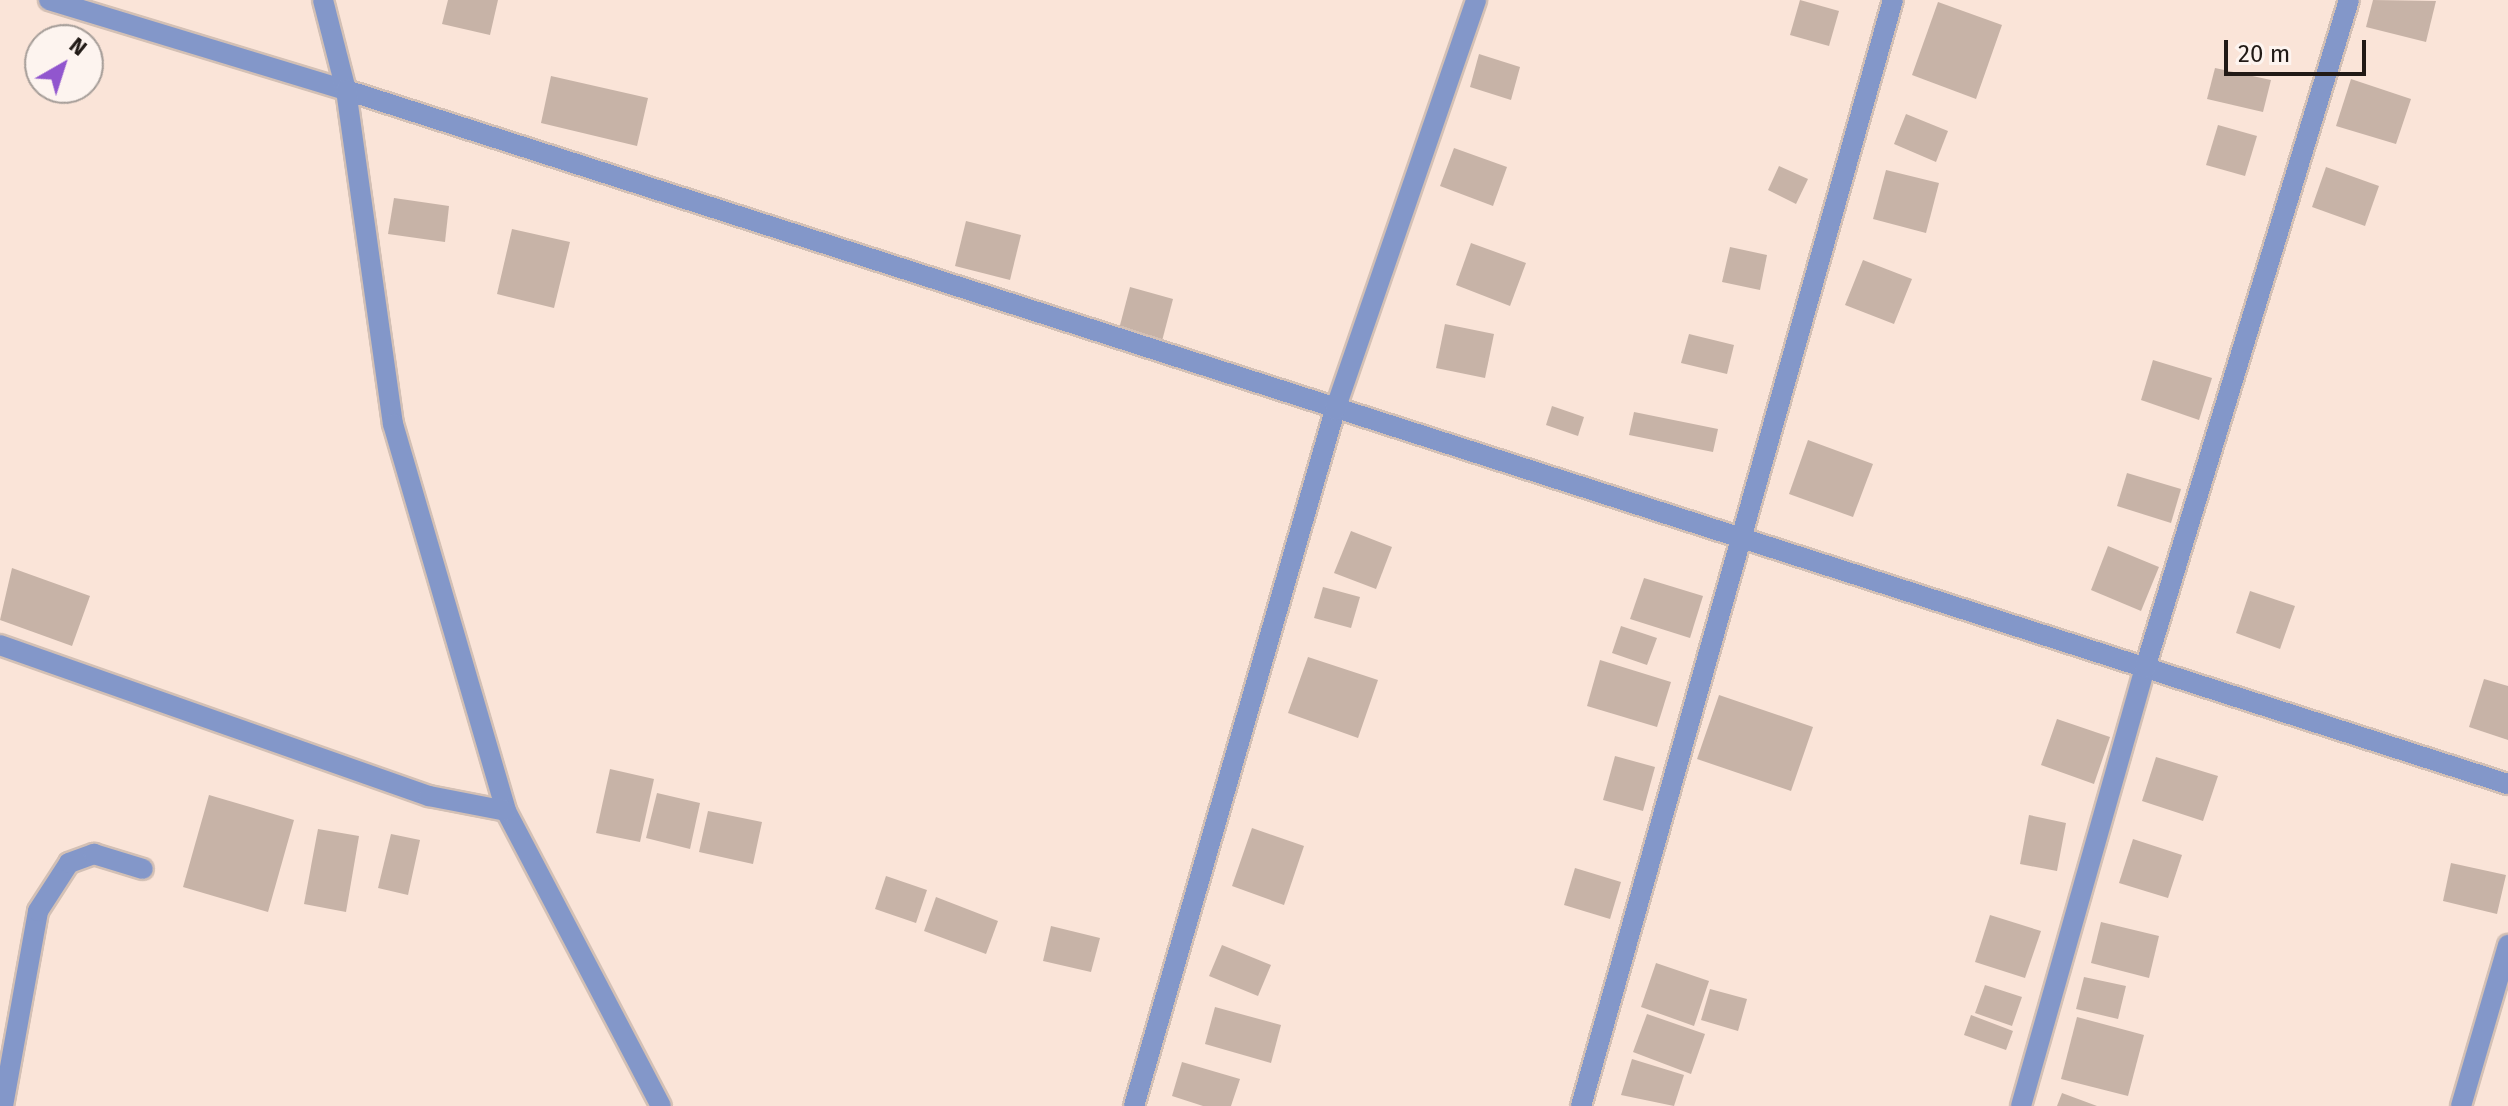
<!DOCTYPE html>
<style>
body{margin:0}
#map{position:relative;width:2508px;height:1106px;overflow:hidden;background:#fae4d8;font-family:"Fira Sans",sans-serif}
div>[style]{position:absolute}
.building>*{inset:0;background:#c7b3a7}
.roads{filter:drop-shadow(2px 0 #d3c0b5) drop-shadow(-2px 0 #d3c0b5) drop-shadow(0 2px #d3c0b5) drop-shadow(0 -2px #d3c0b5)}
.minor>*{height:20px;margin:-10px;padding:0 10px;transform-origin:10px;border-radius:10px;background:#8397c9}
span{translate:-50% -50%;white-space:nowrap;text-align:center;line-height:1.15;-webkit-text-stroke:8px #fdf4ef;paint-order:stroke}
.north{position:absolute;left:24px;top:24px;width:80px;height:80px;box-sizing:border-box;background:#fdf4ef;border:2px solid #a59d98;border-radius:50%;rotate:39deg;font-size:22px;font-weight:700;line-height:32px;text-align:center;color:#211a16}
.north::after{content:'';display:block;margin:auto;width:28px;height:36px;background:#9156ce;clip-path:polygon(50% 0,100% 100%,50% 72%,0 100%)}
.scale{position:absolute;left:2224px;top:40px;width:142px;height:36px;box-sizing:border-box;border:4px solid #211a16;border-top:0;padding-left:10px;font-size:24px;line-height:28px;white-space:nowrap;color:#211a16;-webkit-text-stroke:6px #fdf4ef;paint-order:stroke}
</style>
<div id="map">
<div class="building">
<i style="clip-path:polygon(448px 0,498px 0,490px 35px,442px 24px)"></i>
<i style="clip-path:polygon(1800px 0,1839px 11px,1829px 46px,1790px 35px)"></i>
<i style="clip-path:polygon(2373px 0,2436px 1px,2426px 42px,2366px 27px)"></i>
<i style="clip-path:polygon(1938px 2px,2002px 25px,1976px 99px,1912px 75px)"></i>
<i style="clip-path:polygon(1479px 54px,1520px 67px,1511px 100px,1470px 87px)"></i>
<i style="clip-path:polygon(2215px 68px,2271px 80px,2263px 112px,2207px 99px)"></i>
<i style="clip-path:polygon(551px 76px,648px 98px,637px 146px,541px 123px)"></i>
<i style="clip-path:polygon(2351px 79px,2411px 99px,2396px 144px,2336px 126px)"></i>
<i style="clip-path:polygon(1906px 114px,1948px 131px,1936px 162px,1894px 144px)"></i>
<i style="clip-path:polygon(2218px 125px,2257px 136px,2245px 176px,2206px 165px)"></i>
<i style="clip-path:polygon(1454px 148px,1507px 167px,1493px 206px,1440px 186px)"></i>
<i style="clip-path:polygon(1779px 166px,1808px 179px,1796px 204px,1768px 190px)"></i>
<i style="clip-path:polygon(2326px 167px,2379px 186px,2365px 226px,2312px 207px)"></i>
<i style="clip-path:polygon(1886px 170px,1939px 183px,1926px 233px,1873px 219px)"></i>
<i style="clip-path:polygon(394px 198px,449px 206px,445px 242px,388px 234px)"></i>
<i style="clip-path:polygon(966px 221px,1021px 235px,1010px 280px,955px 266px)"></i>
<i style="clip-path:polygon(512px 229px,570px 242px,554px 308px,497px 294px)"></i>
<i style="clip-path:polygon(1471px 243px,1526px 263px,1510px 306px,1456px 285px)"></i>
<i style="clip-path:polygon(1730px 247px,1767px 255px,1760px 290px,1722px 282px)"></i>
<i style="clip-path:polygon(1863px 260px,1912px 279px,1894px 324px,1845px 305px)"></i>
<i style="clip-path:polygon(1130px 287px,1173px 299px,1162px 341px,1119px 329px)"></i>
<i style="clip-path:polygon(1445px 324px,1494px 334px,1485px 378px,1436px 368px)"></i>
<i style="clip-path:polygon(1689px 334px,1734px 345px,1727px 374px,1681px 363px)"></i>
<i style="clip-path:polygon(2153px 360px,2212px 378px,2199px 420px,2141px 400px)"></i>
<i style="clip-path:polygon(1552px 406px,1584px 417px,1578px 436px,1546px 425px)"></i>
<i style="clip-path:polygon(1634px 412px,1718px 429px,1713px 452px,1629px 435px)"></i>
<i style="clip-path:polygon(1808px 440px,1873px 464px,1853px 517px,1789px 494px)"></i>
<i style="clip-path:polygon(2127px 473px,2181px 489px,2171px 523px,2117px 506px)"></i>
<i style="clip-path:polygon(1351px 531px,1392px 547px,1376px 589px,1334px 573px)"></i>
<i style="clip-path:polygon(2108px 546px,2159px 567px,2141px 611px,2091px 590px)"></i>
<i style="clip-path:polygon(12px 568px,90px 596px,72px 646px,0 620px)"></i>
<i style="clip-path:polygon(1644px 578px,1703px 596px,1690px 638px,1630px 619px)"></i>
<i style="clip-path:polygon(1323px 587px,1360px 597px,1351px 628px,1314px 618px)"></i>
<i style="clip-path:polygon(2250px 591px,2295px 606px,2280px 649px,2236px 633px)"></i>
<i style="clip-path:polygon(1621px 626px,1657px 638px,1647px 665px,1612px 653px)"></i>
<i style="clip-path:polygon(1308px 657px,1378px 680px,1358px 738px,1288px 713px)"></i>
<i style="clip-path:polygon(1600px 660px,1671px 682px,1657px 727px,1587px 706px)"></i>
<i style="clip-path:polygon(2484px 679px,2508px 686px,2508px 740px,2469px 727px)"></i>
<i style="clip-path:polygon(1719px 695px,1813px 727px,1791px 791px,1697px 759px)"></i>
<i style="clip-path:polygon(2057px 719px,2110px 737px,2094px 784px,2041px 765px)"></i>
<i style="clip-path:polygon(1615px 756px,1655px 767px,1643px 811px,1603px 800px)"></i>
<i style="clip-path:polygon(2156px 757px,2218px 776px,2203px 821px,2142px 801px)"></i>
<i style="clip-path:polygon(610px 769px,654px 779px,640px 842px,596px 833px)"></i>
<i style="clip-path:polygon(657px 793px,700px 803px,690px 849px,646px 838px)"></i>
<i style="clip-path:polygon(209px 795px,294px 820px,268px 912px,183px 887px)"></i>
<i style="clip-path:polygon(708px 811px,762px 822px,753px 864px,699px 852px)"></i>
<i style="clip-path:polygon(2029px 815px,2066px 823px,2057px 871px,2020px 864px)"></i>
<i style="clip-path:polygon(1252px 828px,1304px 846px,1284px 905px,1232px 886px)"></i>
<i style="clip-path:polygon(318px 829px,359px 836px,346px 912px,304px 904px)"></i>
<i style="clip-path:polygon(391px 834px,420px 840px,408px 895px,378px 888px)"></i>
<i style="clip-path:polygon(2133px 839px,2182px 855px,2168px 898px,2119px 883px)"></i>
<i style="clip-path:polygon(2451px 863px,2506px 875px,2497px 914px,2443px 901px)"></i>
<i style="clip-path:polygon(1575px 868px,1621px 882px,1610px 919px,1564px 905px)"></i>
<i style="clip-path:polygon(886px 876px,927px 890px,916px 923px,875px 909px)"></i>
<i style="clip-path:polygon(936px 897px,998px 921px,986px 954px,924px 931px)"></i>
<i style="clip-path:polygon(1990px 915px,2041px 931px,2025px 978px,1975px 962px)"></i>
<i style="clip-path:polygon(2101px 922px,2159px 936px,2149px 978px,2091px 963px)"></i>
<i style="clip-path:polygon(1051px 926px,1100px 938px,1091px 972px,1043px 961px)"></i>
<i style="clip-path:polygon(1222px 945px,1271px 965px,1258px 996px,1209px 976px)"></i>
<i style="clip-path:polygon(1656px 963px,1709px 981px,1694px 1026px,1641px 1007px)"></i>
<i style="clip-path:polygon(2084px 977px,2126px 986px,2118px 1019px,2076px 1009px)"></i>
<i style="clip-path:polygon(1985px 985px,2022px 997px,2012px 1026px,1975px 1013px)"></i>
<i style="clip-path:polygon(1710px 989px,1747px 999px,1738px 1031px,1701px 1020px)"></i>
<i style="clip-path:polygon(1215px 1007px,1281px 1025px,1271px 1063px,1205px 1044px)"></i>
<i style="clip-path:polygon(1647px 1014px,1705px 1034px,1691px 1074px,1633px 1052px)"></i>
<i style="clip-path:polygon(1971px 1015px,2013px 1031px,2006px 1050px,1964px 1035px)"></i>
<i style="clip-path:polygon(2077px 1017px,2144px 1035px,2128px 1096px,2061px 1079px)"></i>
<i style="clip-path:polygon(1632px 1059px,1684px 1075px,1674px 1106px,1621px 1095px)"></i>
<i style="clip-path:polygon(1182px 1062px,1240px 1079px,1231px 1106px,1203px 1106px,1172px 1096px)"></i>
<i style="clip-path:polygon(2062px 1093px,2097px 1106px,2057px 1106px)"></i>
</div>
<div class="roads">
<div class="minor">
<i style="left:49px;top:0;width:310px;rotate:16.9deg"></i>
<i style="left:346px;top:90px;width:2271px;rotate:17.8deg"></i>
<i style="left:323px;top:0;width:93px;rotate:75.7deg"></i>
<i style="left:346px;top:90px;width:337px;rotate:82deg"></i>
<i style="left:393px;top:424px;width:403px;rotate:73.7deg"></i>
<i style="left:506px;top:811px;width:333px;rotate:62.3deg"></i>
<i style="left:0;top:645px;width:455px;rotate:19.4deg"></i>
<i style="left:429px;top:796px;width:78px;rotate:11deg"></i>
<i style="left:3px;top:1106px;width:198px;rotate:-79.8deg"></i>
<i style="left:38px;top:911px;width:57px;rotate:-57.1deg"></i>
<i style="left:69px;top:863px;width:27px;rotate:-20deg"></i>
<i style="left:94px;top:854px;width:51px;rotate:17deg"></i>
<i style="left:1134px;top:1106px;width:724px;rotate:-73.89deg"></i>
<i style="left:1335px;top:410px;width:434px;rotate:-71deg"></i>
<i style="left:1581px;top:1106px;width:1149px;rotate:-74.25deg"></i>
<i style="left:2021px;top:1106px;width:455px;rotate:-74.2deg"></i>
<i style="left:2145px;top:668px;width:698px;rotate:-73.02deg"></i>
<i style="left:2461px;top:1106px;width:168px;rotate:-73.7deg"></i>
</div>
</div>
<div class="north">N</div>
<div class="scale">20 m</div>
</div>
